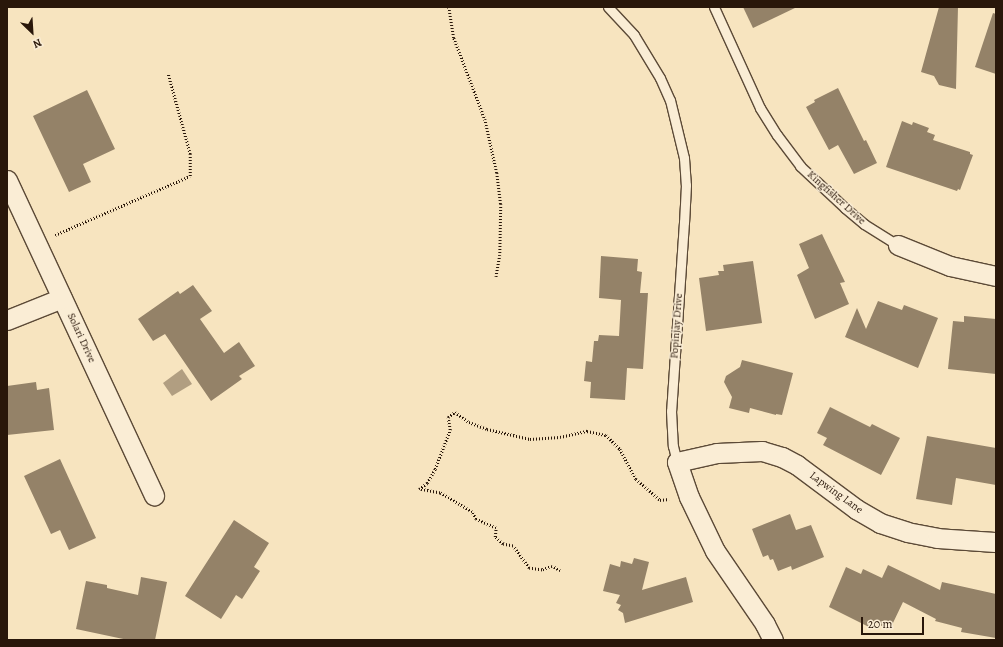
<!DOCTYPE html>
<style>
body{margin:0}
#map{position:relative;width:1003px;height:647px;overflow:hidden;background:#f7e4bf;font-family:Alegreya,serif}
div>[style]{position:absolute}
.water>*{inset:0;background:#b19e81}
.building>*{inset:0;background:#948268}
.path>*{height:2.5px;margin-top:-1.25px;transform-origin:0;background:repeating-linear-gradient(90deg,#29170a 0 1px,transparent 0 3px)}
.roads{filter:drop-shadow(1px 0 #5c4a37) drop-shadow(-1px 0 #5c4a37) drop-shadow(0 1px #5c4a37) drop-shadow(0 -1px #5c4a37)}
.service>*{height:9px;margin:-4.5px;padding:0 4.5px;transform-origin:4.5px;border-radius:4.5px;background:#faedd5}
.minor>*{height:19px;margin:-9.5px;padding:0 9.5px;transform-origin:9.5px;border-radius:9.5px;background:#faedd5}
span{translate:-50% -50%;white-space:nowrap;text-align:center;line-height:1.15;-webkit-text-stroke:3px #faedd5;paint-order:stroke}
.street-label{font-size:11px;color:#29170a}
.frame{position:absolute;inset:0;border:8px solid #29170a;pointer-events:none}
.north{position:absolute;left:12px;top:12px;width:40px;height:40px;-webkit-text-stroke:3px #faedd5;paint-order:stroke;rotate:155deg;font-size:11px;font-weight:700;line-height:16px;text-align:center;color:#29170a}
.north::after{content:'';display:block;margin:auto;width:14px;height:18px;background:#29170a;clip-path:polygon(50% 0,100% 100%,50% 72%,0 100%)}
.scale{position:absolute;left:861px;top:617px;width:63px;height:18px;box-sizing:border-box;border:2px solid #29170a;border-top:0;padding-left:5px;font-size:12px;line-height:14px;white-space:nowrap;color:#29170a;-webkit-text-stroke:3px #faedd5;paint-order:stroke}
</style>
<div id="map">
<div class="water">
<i style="clip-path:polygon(182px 369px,192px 384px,172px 396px,163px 383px)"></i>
</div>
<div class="building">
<i style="clip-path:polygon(743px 7px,797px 7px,753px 28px)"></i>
<i style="clip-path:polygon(939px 7px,958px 7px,956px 89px,939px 85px,934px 76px,921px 72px)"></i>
<i style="clip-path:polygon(993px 13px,996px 14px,996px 74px,975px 67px)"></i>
<i style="clip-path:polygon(838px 88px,864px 141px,866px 140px,877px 163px,854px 174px,838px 145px,829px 150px,806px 107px,815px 102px,814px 100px)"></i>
<i style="clip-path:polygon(87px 90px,115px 149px,83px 164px,91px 182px,69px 192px,33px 116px)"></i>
<i style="clip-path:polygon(902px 121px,912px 125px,913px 122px,929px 128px,927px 132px,935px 135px,933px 140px,970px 152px,970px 154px,973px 155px,960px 190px,958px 189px,957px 191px,886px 167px)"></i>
<i style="clip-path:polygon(822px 234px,845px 282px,840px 283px,849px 304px,815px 319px,797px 275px,809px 268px,799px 244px)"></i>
<i style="clip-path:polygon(601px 256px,638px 259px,637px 271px,642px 272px,640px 293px,648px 293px,643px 369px,627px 368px,625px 400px,590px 398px,591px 382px,584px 381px,586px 361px,592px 362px,594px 341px,598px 341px,599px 335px,619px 336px,621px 300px,599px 298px)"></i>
<i style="clip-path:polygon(753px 261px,762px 323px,706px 331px,699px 278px,719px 275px,718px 271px,724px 271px,723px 265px)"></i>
<i style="clip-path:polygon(193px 285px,212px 311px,200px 319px,224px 353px,239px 342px,255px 366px,239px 376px,242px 379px,211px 401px,165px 334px,153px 341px,138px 319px,178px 291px,180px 294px)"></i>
<i style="clip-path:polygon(878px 301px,902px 310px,904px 305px,938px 318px,918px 368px,845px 337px,857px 308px,866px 329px)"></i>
<i style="clip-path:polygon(964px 316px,996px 319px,996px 374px,948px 369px,953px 321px,964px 322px)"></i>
<i style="clip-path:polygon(742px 360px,793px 373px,782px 415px,776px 414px,776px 415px,750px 408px,749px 413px,729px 408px,732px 397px,724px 382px,726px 376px,740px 367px)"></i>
<i style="clip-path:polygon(36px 382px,37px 390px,49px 388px,54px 430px,7px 435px,7px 386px)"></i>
<i style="clip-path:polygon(830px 407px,870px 427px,872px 424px,900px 438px,881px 475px,823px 445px,827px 438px,817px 433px)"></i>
<i style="clip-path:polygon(927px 436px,996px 448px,996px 485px,956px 478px,952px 505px,916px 499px)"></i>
<i style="clip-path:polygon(60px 459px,96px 538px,69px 550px,60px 530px,51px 534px,24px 476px)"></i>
<i style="clip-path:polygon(790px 514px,796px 530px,811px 525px,824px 557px,792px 570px,791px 566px,778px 571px,773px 559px,770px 560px,768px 555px,763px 557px,752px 529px)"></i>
<i style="clip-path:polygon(234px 520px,269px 543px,254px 567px,260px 571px,242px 599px,236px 595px,221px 619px,185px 596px)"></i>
<i style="clip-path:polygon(634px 558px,649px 562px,642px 590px,686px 577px,693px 602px,625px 623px,623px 613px,618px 610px,621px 605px,616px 603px,620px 595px,603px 591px,610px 564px,620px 567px,621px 561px,632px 564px)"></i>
<i style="clip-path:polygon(888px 565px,940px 590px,942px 582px,996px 594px,996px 638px,961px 632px,962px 628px,935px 621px,936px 619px,903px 602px,892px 625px,885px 622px,882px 626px,872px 621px,869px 627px,829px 607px,846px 567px,861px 574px,863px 569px,882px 578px)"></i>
<i style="clip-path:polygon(141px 577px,167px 582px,155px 640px,128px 640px,76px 629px,86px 581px,107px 585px,107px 588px,138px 595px)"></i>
</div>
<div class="path">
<i style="left:449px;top:7px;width:31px;rotate:81deg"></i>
<i style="left:454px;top:38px;width:87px;rotate:69.1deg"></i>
<i style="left:485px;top:119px;width:55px;rotate:77.5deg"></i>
<i style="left:497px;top:173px;width:31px;rotate:83deg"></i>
<i style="left:501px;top:204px;width:51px;rotate:91.1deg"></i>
<i style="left:500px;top:255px;width:22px;rotate:100deg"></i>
<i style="left:55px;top:235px;width:147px;rotate:-23.6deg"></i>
<i style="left:190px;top:176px;width:22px;rotate:-90deg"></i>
<i style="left:190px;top:154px;width:83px;rotate:-105.4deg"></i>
<i style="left:560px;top:571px;width:9px;rotate:-148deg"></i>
<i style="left:552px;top:566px;width:11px;rotate:158deg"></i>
<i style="left:542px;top:570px;width:13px;rotate:-171deg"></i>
<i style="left:529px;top:568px;width:27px;rotate:-126deg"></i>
<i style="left:513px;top:546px;width:10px;rotate:-169deg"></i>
<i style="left:503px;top:544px;width:11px;rotate:-139deg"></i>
<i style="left:495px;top:537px;width:9px;rotate:-84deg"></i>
<i style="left:496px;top:528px;width:22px;rotate:-156deg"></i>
<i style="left:476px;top:519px;width:8px;rotate:-120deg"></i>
<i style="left:472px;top:512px;width:37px;rotate:-149deg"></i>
<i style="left:440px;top:493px;width:21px;rotate:-169deg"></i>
<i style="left:419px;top:489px;width:10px;rotate:-37deg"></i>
<i style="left:427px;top:483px;width:16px;rotate:-60deg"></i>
<i style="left:435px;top:469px;width:42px;rotate:-69deg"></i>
<i style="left:450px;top:430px;width:13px;rotate:-99deg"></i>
<i style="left:448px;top:417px;width:9px;rotate:-36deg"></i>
<i style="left:455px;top:412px;width:17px;rotate:36deg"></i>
<i style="left:469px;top:422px;width:19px;rotate:21deg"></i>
<i style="left:487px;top:429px;width:44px;rotate:13.1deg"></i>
<i style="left:530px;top:439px;width:30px;rotate:-4deg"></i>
<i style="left:560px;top:437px;width:28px;rotate:-13deg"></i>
<i style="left:587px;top:431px;width:19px;rotate:12deg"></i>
<i style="left:606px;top:435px;width:20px;rotate:45deg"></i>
<i style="left:620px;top:449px;width:34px;rotate:62deg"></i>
<i style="left:636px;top:479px;width:32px;rotate:41deg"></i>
<i style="left:660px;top:500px;width:9px;rotate:-6deg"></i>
</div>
<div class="roads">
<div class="service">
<i style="left:608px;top:7px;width:38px;rotate:47deg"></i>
<i style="left:634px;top:35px;width:50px;rotate:58.8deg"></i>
<i style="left:660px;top:78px;width:24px;rotate:66deg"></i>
<i style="left:670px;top:100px;width:60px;rotate:76.4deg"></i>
<i style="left:684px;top:158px;width:27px;rotate:86deg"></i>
<i style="left:686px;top:185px;width:37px;rotate:93deg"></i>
<i style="left:684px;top:222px;width:189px;rotate:93.9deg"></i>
<i style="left:671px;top:411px;width:35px;rotate:87deg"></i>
<i style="left:673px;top:446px;width:16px;rotate:76deg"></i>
<i style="left:714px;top:7px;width:111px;rotate:65.5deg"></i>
<i style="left:760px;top:108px;width:32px;rotate:58deg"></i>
<i style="left:777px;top:135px;width:39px;rotate:53deg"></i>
<i style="left:800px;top:166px;width:62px;rotate:43deg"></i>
<i style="left:845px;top:208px;width:25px;rotate:40deg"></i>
<i style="left:864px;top:224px;width:40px;rotate:32deg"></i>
</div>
<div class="minor">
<i style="left:7px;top:180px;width:348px;rotate:65deg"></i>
<i style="left:898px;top:245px;width:56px;rotate:22deg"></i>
<i style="left:950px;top:266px;width:47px;rotate:12.3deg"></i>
<i style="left:7px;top:320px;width:59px;rotate:-21.8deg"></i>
<i style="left:773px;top:640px;width:18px;rotate:-117deg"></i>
<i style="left:765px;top:624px;width:88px;rotate:-124.4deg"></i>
<i style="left:715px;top:551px;width:60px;rotate:-115.7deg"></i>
<i style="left:689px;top:497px;width:37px;rotate:-109deg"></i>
<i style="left:677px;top:462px;width:41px;rotate:-12.7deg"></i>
<i style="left:717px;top:453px;width:45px;rotate:-2.5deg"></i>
<i style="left:762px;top:451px;width:21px;rotate:17deg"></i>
<i style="left:782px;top:457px;width:17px;rotate:28deg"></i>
<i style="left:797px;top:465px;width:74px;rotate:36.7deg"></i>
<i style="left:856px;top:509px;width:28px;rotate:30deg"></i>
<i style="left:880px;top:523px;width:28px;rotate:18deg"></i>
<i style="left:907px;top:532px;width:31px;rotate:11deg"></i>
<i style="left:937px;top:538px;width:59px;rotate:3.9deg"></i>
</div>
</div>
<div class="street-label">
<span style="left:836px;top:198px;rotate:42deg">Kingfisher Drive</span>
<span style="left:677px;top:326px;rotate:-86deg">Popinjay Drive</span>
<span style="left:81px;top:338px;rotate:65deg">Solari Drive</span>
<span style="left:836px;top:493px;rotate:36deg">Lapwing Lane</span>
</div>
<div class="frame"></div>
<div class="north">N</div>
<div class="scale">20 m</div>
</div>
